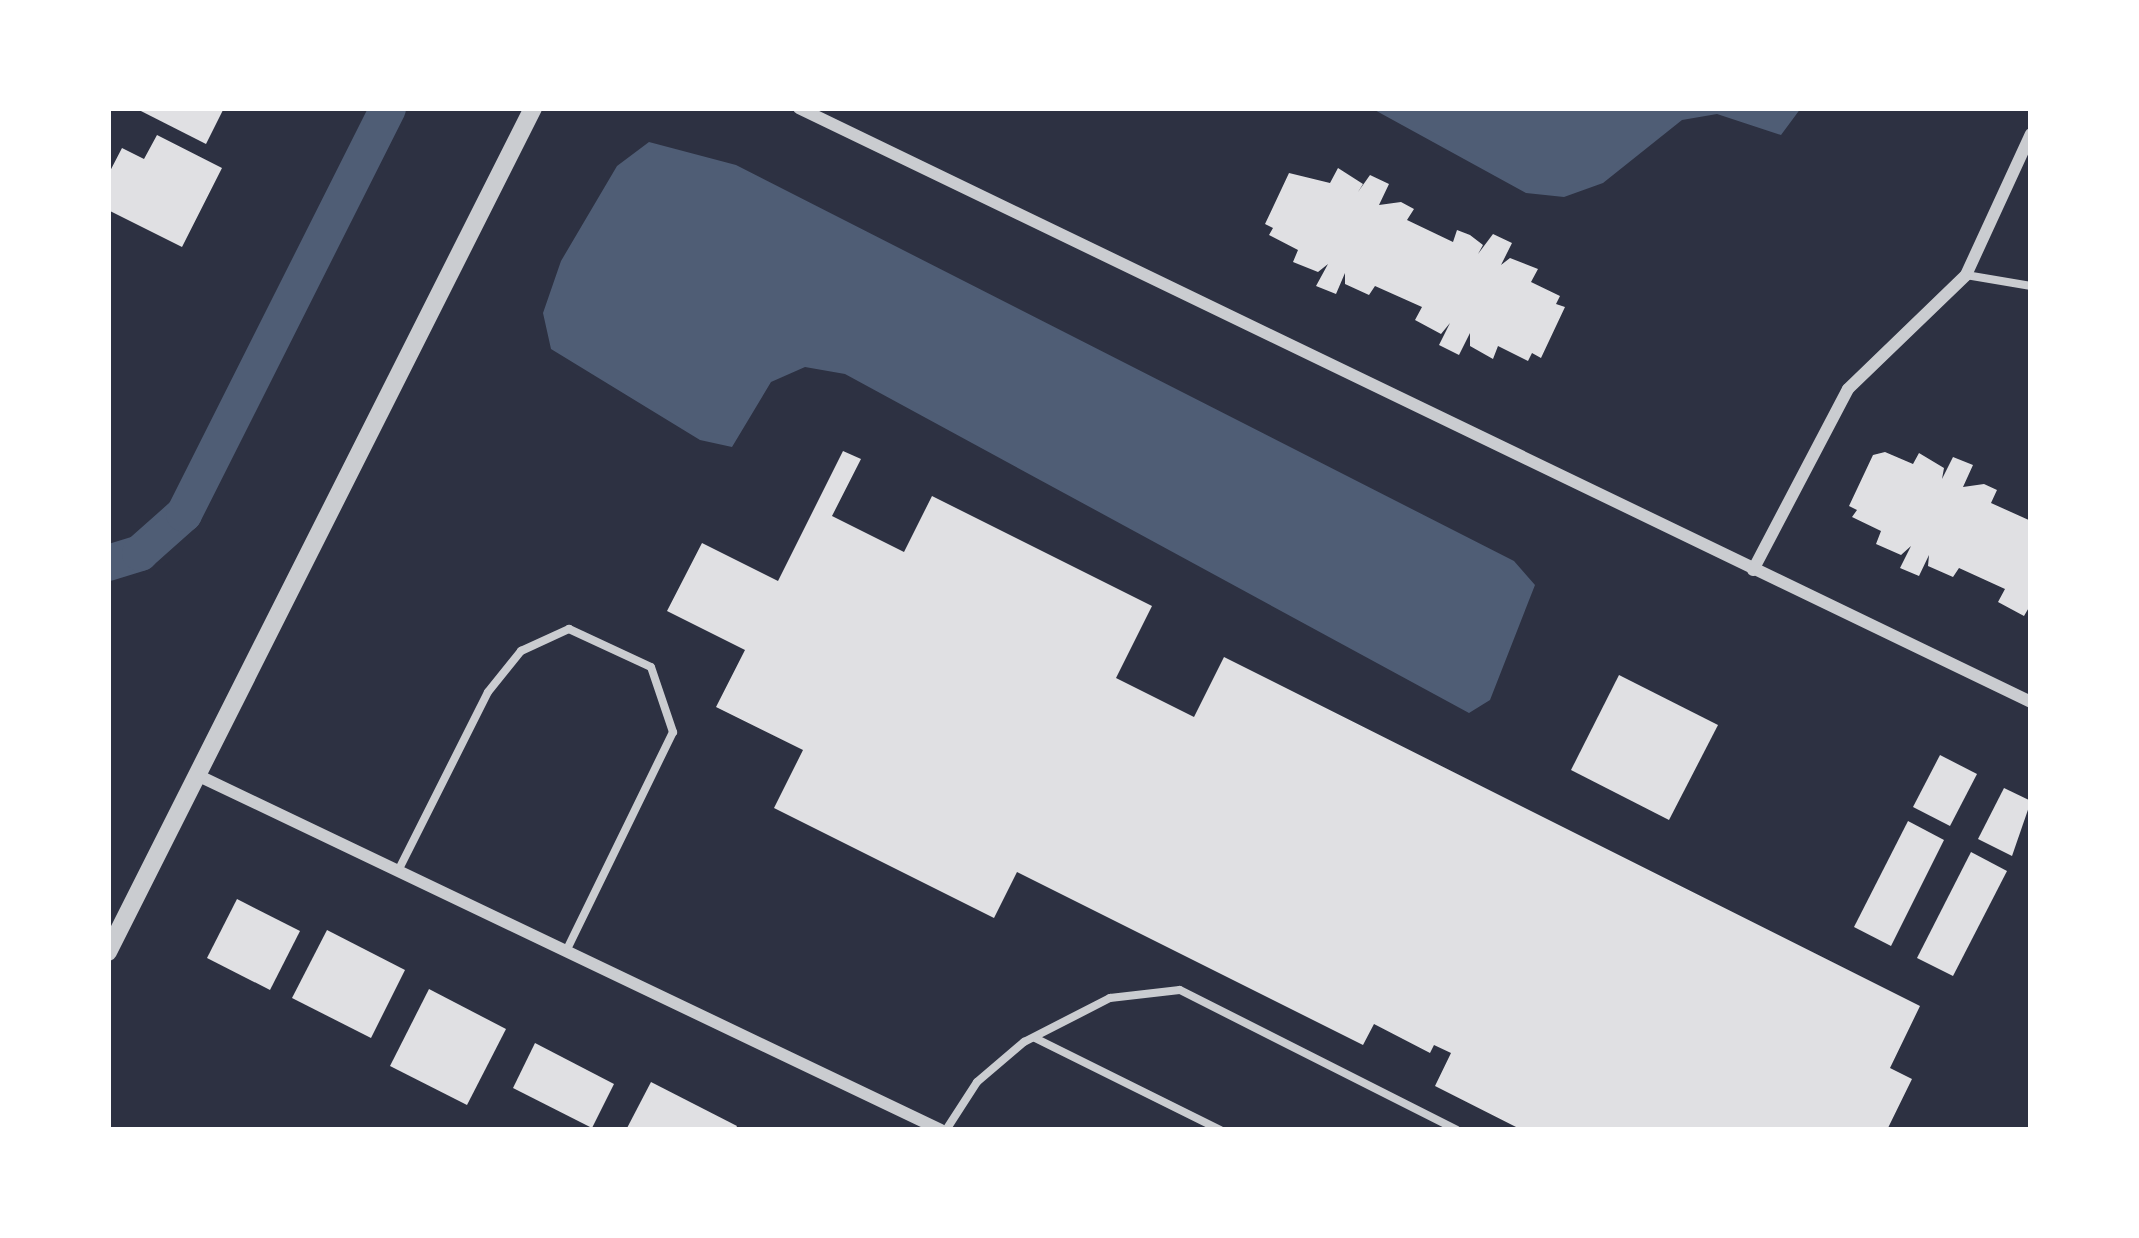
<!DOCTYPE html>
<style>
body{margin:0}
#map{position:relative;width:2139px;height:1238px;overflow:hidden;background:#2d3142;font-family:"IBM Plex Serif",serif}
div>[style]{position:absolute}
.water>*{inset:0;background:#4f5d75}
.canal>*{height:36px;margin:-18px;padding:0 18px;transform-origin:18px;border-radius:18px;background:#4f5d75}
.building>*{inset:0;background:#e0e0e3}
.service>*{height:8px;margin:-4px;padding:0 4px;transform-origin:4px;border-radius:4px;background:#caccd0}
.minor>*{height:12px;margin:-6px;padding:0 6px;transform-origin:6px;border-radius:6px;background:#caccd0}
.tertiary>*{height:18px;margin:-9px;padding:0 9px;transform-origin:9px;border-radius:9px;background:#caccd0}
span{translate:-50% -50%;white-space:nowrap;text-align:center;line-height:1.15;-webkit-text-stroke:12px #fff;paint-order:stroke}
.frame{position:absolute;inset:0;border:111px solid #fff;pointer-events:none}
</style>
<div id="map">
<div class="water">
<i style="clip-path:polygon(1371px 108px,1801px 108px,1781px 135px,1717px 114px,1682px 120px,1603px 183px,1564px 197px,1526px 193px)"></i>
<i style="clip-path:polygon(649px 142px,736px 165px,1514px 561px,1535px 585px,1490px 700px,1469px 713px,845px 374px,805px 367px,771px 382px,732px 447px,700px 440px,551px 349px,543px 313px,561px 261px,617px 166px)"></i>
</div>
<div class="canal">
<i style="left:108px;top:563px;width:34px;rotate:-17deg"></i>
<i style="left:140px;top:553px;width:59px;rotate:-41.6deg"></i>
<i style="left:184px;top:514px;width:454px;rotate:-63.3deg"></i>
</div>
<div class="building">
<i style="clip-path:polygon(135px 108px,224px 108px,206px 144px)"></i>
<i style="clip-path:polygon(157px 135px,222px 168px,182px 247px,108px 210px,108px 175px,122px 148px,144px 159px)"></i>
<i style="clip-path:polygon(1338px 168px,1363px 184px,1358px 192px,1370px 175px,1389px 184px,1379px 205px,1401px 202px,1414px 209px,1407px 220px,1453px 242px,1457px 230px,1470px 235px,1483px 245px,1478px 254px,1493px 234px,1512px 243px,1501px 265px,1510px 258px,1538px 269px,1531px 282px,1560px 296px,1556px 304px,1565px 307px,1541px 358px,1532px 353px,1528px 361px,1498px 346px,1493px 359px,1470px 346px,1470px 333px,1459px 355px,1439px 345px,1450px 323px,1441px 334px,1415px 320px,1422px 307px,1375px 286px,1369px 295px,1345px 284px,1345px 273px,1336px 294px,1316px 286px,1328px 264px,1318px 272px,1293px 262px,1298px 250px,1269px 235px,1273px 228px,1265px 224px,1289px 173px,1330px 183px)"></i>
<i style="clip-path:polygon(843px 451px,861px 459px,832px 516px,904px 552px,932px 496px,1152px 606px,1116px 678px,1194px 717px,1224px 657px,1920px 1006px,1890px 1068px,1912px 1079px,1887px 1130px,1522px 1130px,1435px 1086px,1451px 1053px,1434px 1045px,1430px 1053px,1374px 1024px,1363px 1045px,1017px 872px,994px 918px,774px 808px,803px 750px,716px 707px,745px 650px,667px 611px,702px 543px,778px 581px)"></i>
<i style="clip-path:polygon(1885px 452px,1913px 464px,1919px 453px,1944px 468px,1942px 479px,1953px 457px,1973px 465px,1963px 487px,1984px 484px,1997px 490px,1991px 503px,2031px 521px,2031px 604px,2024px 616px,1998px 602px,2005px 589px,1959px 568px,1953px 577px,1928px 566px,1929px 555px,1919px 576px,1900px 568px,1911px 546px,1901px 555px,1876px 544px,1881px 531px,1852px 517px,1857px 510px,1849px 506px,1873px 455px)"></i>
<i style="clip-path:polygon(1619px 675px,1718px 725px,1669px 820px,1571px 770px)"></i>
<i style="clip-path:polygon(1940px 755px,1977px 774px,1950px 826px,1913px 807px)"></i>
<i style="clip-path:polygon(2004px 788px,2031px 801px,2012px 856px,1978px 839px)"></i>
<i style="clip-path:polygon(1908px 821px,1944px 840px,1891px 946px,1854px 927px)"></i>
<i style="clip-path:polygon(1971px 852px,2007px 871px,1953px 976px,1917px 958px)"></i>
<i style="clip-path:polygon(237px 899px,300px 931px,270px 990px,207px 958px)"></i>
<i style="clip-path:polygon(327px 930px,405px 970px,371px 1038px,292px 998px)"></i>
<i style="clip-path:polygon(429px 989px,506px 1029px,467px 1105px,390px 1066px)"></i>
<i style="clip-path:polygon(535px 1043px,614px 1084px,592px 1128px,513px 1088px)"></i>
<i style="clip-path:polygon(651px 1082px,737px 1126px,735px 1130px,626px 1130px)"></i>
</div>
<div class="service">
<i style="left:1966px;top:275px;width:66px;rotate:9.6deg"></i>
<i style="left:398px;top:871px;width:200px;rotate:-63.3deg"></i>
<i style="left:488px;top:692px;width:53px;rotate:-51.2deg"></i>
<i style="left:521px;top:651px;width:53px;rotate:-24.6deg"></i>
<i style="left:569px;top:629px;width:90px;rotate:24.9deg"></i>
<i style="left:651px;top:667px;width:69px;rotate:71.3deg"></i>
<i style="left:673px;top:732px;width:244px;rotate:116deg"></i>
<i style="left:1035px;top:1038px;width:207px;rotate:26.4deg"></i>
<i style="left:946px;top:1130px;width:57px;rotate:-57.1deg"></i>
<i style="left:977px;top:1082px;width:62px;rotate:-40.4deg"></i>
<i style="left:1024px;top:1042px;width:97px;rotate:-27.1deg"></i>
<i style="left:1110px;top:998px;width:70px;rotate:-6.5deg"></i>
<i style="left:1180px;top:990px;width:310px;rotate:26.8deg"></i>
</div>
<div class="minor">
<i style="left:799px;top:108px;width:1368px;rotate:25.74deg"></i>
<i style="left:1753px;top:570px;width:204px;rotate:-62.3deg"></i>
<i style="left:1848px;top:389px;width:164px;rotate:-44deg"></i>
<i style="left:1966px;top:275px;width:155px;rotate:-65.3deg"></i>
<i style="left:197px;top:775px;width:824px;rotate:25.51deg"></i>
</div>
<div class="tertiary">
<i style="left:108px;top:952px;width:945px;rotate:-63.27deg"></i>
</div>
<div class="frame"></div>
</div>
